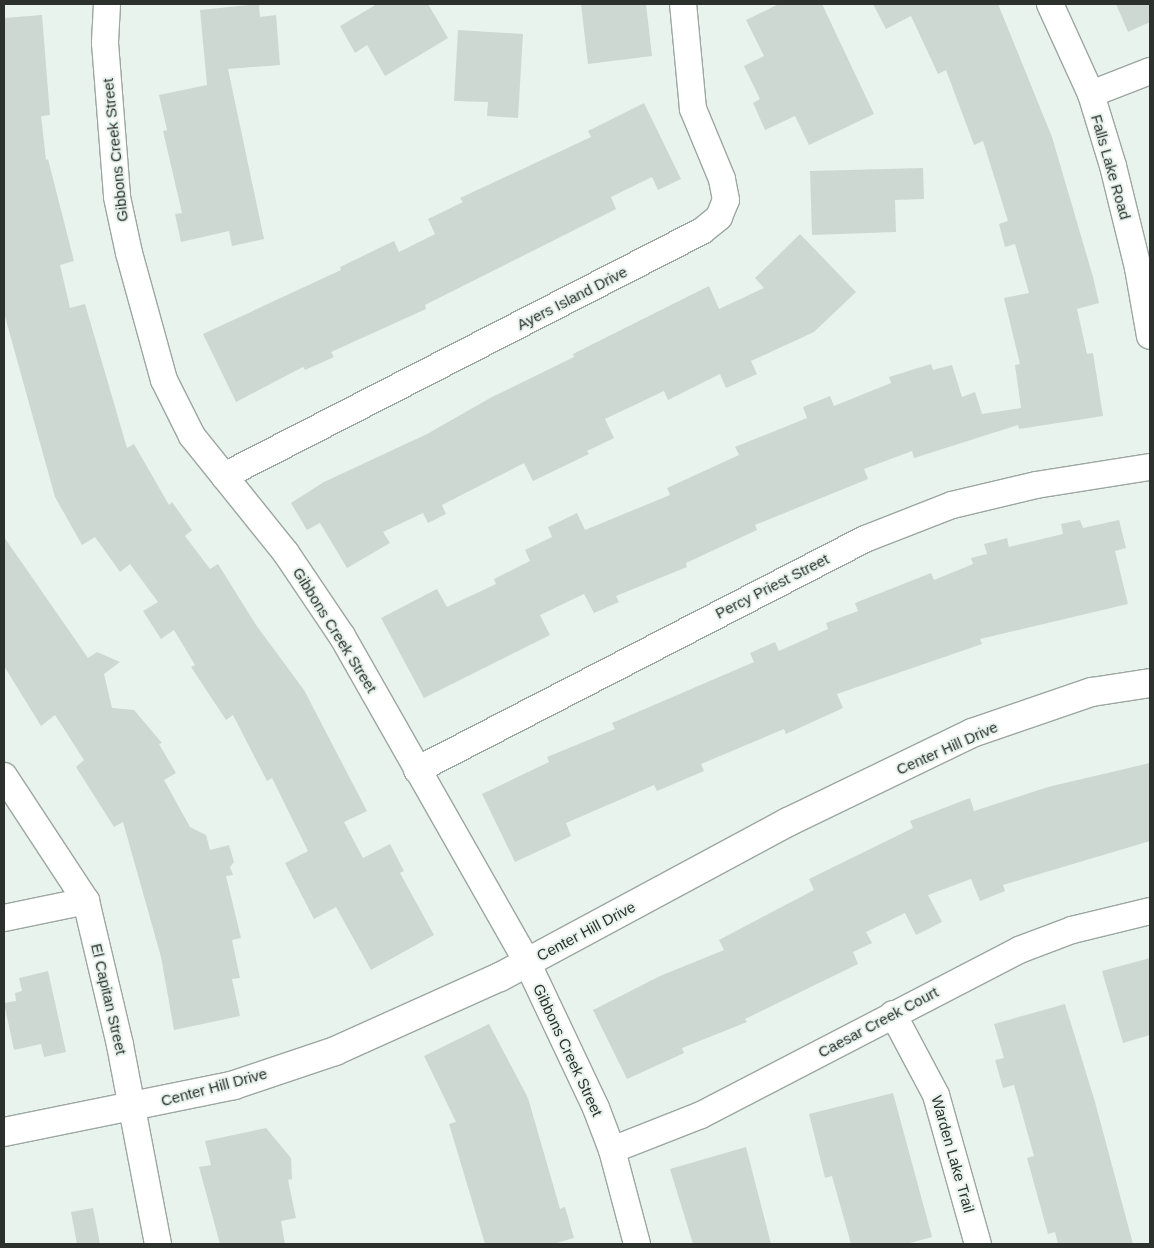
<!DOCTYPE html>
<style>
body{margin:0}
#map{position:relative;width:1154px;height:1248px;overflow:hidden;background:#e7f3ec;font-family:Arial,sans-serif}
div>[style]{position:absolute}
.building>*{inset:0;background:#cdd8d2}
.roads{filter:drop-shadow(1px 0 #9ca7a1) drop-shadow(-1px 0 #9ca7a1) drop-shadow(0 1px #9ca7a1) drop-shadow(0 -1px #9ca7a1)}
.minor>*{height:26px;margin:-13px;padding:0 13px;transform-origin:13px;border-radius:13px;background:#fff}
.tertiary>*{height:28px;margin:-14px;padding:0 14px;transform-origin:14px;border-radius:14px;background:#fff}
span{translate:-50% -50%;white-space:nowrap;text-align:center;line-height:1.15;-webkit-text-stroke:4px #e7f3ec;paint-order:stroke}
.street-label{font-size:15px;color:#2c312e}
.frame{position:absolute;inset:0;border:5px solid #2c312e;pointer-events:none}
</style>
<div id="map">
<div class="building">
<i style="clip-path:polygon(259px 4px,260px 17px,276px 15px,280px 65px,228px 69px,264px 239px,232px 246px,229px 231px,181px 242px,175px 214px,182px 213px,163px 131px,167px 130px,159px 95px,207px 85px,200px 10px)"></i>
<i style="clip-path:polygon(377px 4px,428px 4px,448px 38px,385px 76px,367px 45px,355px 53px,340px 26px)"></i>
<i style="clip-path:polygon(581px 4px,646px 4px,652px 56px,588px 64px)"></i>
<i style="clip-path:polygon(779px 4px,822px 4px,874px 114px,809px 145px,795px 116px,765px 130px,753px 103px,760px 99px,744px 66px,764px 56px,746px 20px)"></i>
<i style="clip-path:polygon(873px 4px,998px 4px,1052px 137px,1093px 277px,1099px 303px,1077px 309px,1087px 354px,1093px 353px,1103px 416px,1019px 429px,1018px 425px,914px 458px,912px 451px,864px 469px,868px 479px,755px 525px,757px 530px,686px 563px,687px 567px,616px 596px,619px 602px,594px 613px,584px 594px,540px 615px,550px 635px,424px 698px,381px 618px,437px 589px,447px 607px,496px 584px,494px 579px,530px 561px,525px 550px,552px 537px,548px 527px,577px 513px,585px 530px,670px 495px,667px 488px,739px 455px,735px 447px,807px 418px,803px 407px,830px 396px,834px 406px,891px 383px,889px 377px,931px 364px,933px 370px,952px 365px,962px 397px,975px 392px,982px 414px,1021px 408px,1015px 365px,1020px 364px,1004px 298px,1029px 293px,1015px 244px,1005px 247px,999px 224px,1008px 221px,983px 141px,974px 145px,946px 70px,938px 74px,911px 16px,886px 29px)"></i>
<i style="clip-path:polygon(1116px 4px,1150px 4px,1150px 22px,1128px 32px)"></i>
<i style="clip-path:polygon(42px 15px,50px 115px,41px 116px,46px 160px,48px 159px,74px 261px,60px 265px,70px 308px,85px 304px,127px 448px,134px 444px,169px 505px,172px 502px,192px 530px,185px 536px,210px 569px,218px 564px,256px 625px,304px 690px,367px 811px,344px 822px,363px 858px,390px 844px,404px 871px,400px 873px,434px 935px,371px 970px,336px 907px,314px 919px,285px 863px,308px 851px,272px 778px,267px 781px,233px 715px,226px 720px,191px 667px,195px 665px,174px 630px,161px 639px,143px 611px,158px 602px,130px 564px,120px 572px,95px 537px,82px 545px,55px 497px,4px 313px,4px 18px)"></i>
<i style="clip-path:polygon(458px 30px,523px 34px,518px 118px,487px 116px,488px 102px,454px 101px)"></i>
<i style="clip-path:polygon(644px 103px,681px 179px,658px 190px,652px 177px,611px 197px,616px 209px,425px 305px,426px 309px,331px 352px,334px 357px,305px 370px,303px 367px,236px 402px,203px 334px,341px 270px,340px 267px,394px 241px,399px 252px,435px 234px,428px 219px,463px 202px,460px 198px,591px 137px,588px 131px)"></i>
<i style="clip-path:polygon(923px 168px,924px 199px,895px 200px,896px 232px,812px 235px,810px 171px)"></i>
<i style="clip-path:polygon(800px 234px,856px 292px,814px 332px,751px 361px,757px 374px,726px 388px,720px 374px,668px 400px,664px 391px,605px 419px,614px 438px,587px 451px,589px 454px,533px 481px,524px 463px,442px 505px,446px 514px,428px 523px,423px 513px,383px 532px,390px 543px,347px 568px,320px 523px,307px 530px,291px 503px,324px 482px,427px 434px,492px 397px,574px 357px,573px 354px,709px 286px,719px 309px,764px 288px,755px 278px)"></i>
<i style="clip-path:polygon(1080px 520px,1083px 528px,1119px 520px,1126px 548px,1115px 551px,1128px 604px,980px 639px,982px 644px,837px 694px,843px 708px,786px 734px,784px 729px,701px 764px,704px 771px,657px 791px,654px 785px,566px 823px,571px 836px,515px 862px,482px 794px,549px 762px,547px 757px,615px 729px,612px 723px,754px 662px,750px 653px,775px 642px,779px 651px,828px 629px,826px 623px,858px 611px,855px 603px,931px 573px,934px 580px,973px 564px,971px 558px,987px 554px,984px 544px,1007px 538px,1009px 547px,1063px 534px,1061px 524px)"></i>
<i style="clip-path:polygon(4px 537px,88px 658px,97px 652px,120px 662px,104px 674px,112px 708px,134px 710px,162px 743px,159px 744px,176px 773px,164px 780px,190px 827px,206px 835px,210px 850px,229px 845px,234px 862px,230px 867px,233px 875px,226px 876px,241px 938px,232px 940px,240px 978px,232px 979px,240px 1016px,174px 1030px,161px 957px,123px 822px,114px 827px,76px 767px,84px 760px,55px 715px,41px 726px,4px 666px)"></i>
<i style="clip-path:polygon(1150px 763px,1150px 841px,1003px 885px,1005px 891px,980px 901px,971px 879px,928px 895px,942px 922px,916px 935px,905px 913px,866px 932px,872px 943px,853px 952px,858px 964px,745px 1019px,747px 1022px,682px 1048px,684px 1053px,627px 1079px,593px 1010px,660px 976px,724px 950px,719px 940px,814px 890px,809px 879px,913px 828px,910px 821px,970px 798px,974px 811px,1048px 787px)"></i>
<i style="clip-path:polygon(1150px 958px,1150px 1035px,1123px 1043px,1102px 971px)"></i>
<i style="clip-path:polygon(48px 971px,66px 1052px,44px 1057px,41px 1044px,14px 1050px,4px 1003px,16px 1001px,15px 993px,22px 991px,19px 978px)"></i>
<i style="clip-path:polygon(1065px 1004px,1095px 1102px,1133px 1244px,1058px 1244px,1055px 1232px,1048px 1234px,1027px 1158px,1034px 1156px,1014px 1085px,1003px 1088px,995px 1060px,1004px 1058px,994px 1024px)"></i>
<i style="clip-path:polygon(489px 1024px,528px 1098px,560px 1209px,565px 1207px,574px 1238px,553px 1244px,485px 1244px,449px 1124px,456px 1122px,424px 1056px)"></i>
<i style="clip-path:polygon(893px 1093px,932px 1237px,906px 1244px,851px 1244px,832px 1176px,825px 1178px,809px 1114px)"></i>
<i style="clip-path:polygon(266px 1128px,291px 1158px,292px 1179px,288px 1180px,296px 1218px,281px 1221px,285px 1244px,220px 1244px,199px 1167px,211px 1165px,205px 1141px)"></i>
<i style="clip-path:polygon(746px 1147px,771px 1244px,693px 1244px,670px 1169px)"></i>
<i style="clip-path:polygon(93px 1208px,100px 1244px,77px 1244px,71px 1212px)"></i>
</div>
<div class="roads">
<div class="minor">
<i style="left:107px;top:4px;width:39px;rotate:93deg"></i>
<i style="left:105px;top:43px;width:154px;rotate:85.5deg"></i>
<i style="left:117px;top:197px;width:57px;rotate:77.9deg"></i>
<i style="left:129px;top:253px;width:132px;rotate:74.6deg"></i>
<i style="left:164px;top:380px;width:63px;rotate:63.4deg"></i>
<i style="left:192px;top:436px;width:150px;rotate:51.2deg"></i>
<i style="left:286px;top:553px;width:100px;rotate:56deg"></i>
<i style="left:342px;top:636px;width:375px;rotate:60.4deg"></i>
<i style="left:527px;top:962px;width:161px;rotate:64.7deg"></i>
<i style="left:596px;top:1108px;width:45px;rotate:69.1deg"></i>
<i style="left:612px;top:1150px;width:97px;rotate:75.1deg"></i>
<i style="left:1050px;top:4px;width:99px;rotate:65.5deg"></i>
<i style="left:1091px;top:94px;width:75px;rotate:73deg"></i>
<i style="left:1113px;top:166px;width:105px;rotate:76.2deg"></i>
<i style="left:1138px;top:268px;width:69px;rotate:80deg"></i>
<i style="left:1091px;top:94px;width:63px;rotate:-21.3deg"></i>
<i style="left:224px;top:476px;width:537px;rotate:-27.14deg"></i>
<i style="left:702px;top:231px;width:22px;rotate:-39deg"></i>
<i style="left:719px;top:217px;width:18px;rotate:-68deg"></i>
<i style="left:726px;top:200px;width:21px;rotate:-101deg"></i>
<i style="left:722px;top:179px;width:76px;rotate:-112.5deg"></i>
<i style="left:693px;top:109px;width:105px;rotate:-95.4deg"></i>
<i style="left:417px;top:770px;width:504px;rotate:-27.28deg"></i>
<i style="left:865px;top:539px;width:93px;rotate:-21.3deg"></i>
<i style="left:952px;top:505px;width:86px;rotate:-13.4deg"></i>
<i style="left:1036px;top:485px;width:115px;rotate:-9deg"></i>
<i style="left:4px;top:776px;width:149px;rotate:56.7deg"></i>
<i style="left:86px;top:901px;width:148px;rotate:76.7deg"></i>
<i style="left:120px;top:1045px;width:203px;rotate:79.2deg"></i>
<i style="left:4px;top:918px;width:84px;rotate:-11.7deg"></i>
<i style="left:893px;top:1014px;width:92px;rotate:62deg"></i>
<i style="left:936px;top:1095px;width:155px;rotate:74.3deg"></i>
<i style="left:612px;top:1150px;width:96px;rotate:-21.5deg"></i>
<i style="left:701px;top:1115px;width:358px;rotate:-27.4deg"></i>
<i style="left:1019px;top:950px;width:57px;rotate:-20.7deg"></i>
<i style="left:1072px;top:930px;width:80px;rotate:-13.7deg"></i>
</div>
<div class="tertiary">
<i style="left:4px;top:1132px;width:235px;rotate:-11.5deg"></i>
<i style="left:234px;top:1085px;width:107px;rotate:-18.6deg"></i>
<i style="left:335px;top:1051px;width:181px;rotate:-24.2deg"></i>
<i style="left:500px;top:977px;width:327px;rotate:-28.3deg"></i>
<i style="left:788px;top:822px;width:204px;rotate:-25.8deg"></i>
<i style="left:972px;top:733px;width:127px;rotate:-18.9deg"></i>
<i style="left:1092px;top:692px;width:59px;rotate:-8.8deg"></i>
</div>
</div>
<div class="street-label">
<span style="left:115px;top:150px;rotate:-96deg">Gibbons Creek Street</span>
<span style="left:1111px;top:167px;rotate:74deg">Falls Lake Road</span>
<span style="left:572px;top:298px;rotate:-27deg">Ayers Island Drive</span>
<span style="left:772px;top:586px;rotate:-27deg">Percy Priest Street</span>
<span style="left:335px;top:630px;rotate:58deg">Gibbons Creek Street</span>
<span style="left:947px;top:748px;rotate:-24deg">Center Hill Drive</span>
<span style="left:586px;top:931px;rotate:-28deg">Center Hill Drive</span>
<span style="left:109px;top:999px;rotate:77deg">El Capitan Street</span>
<span style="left:878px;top:1022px;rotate:-28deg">Caesar Creek Court</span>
<span style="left:568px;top:1050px;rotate:65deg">Gibbons Creek Street</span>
<span style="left:214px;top:1087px;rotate:-15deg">Center Hill Drive</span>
<span style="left:953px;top:1154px;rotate:74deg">Warden Lake Trail</span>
</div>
<div class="frame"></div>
</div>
